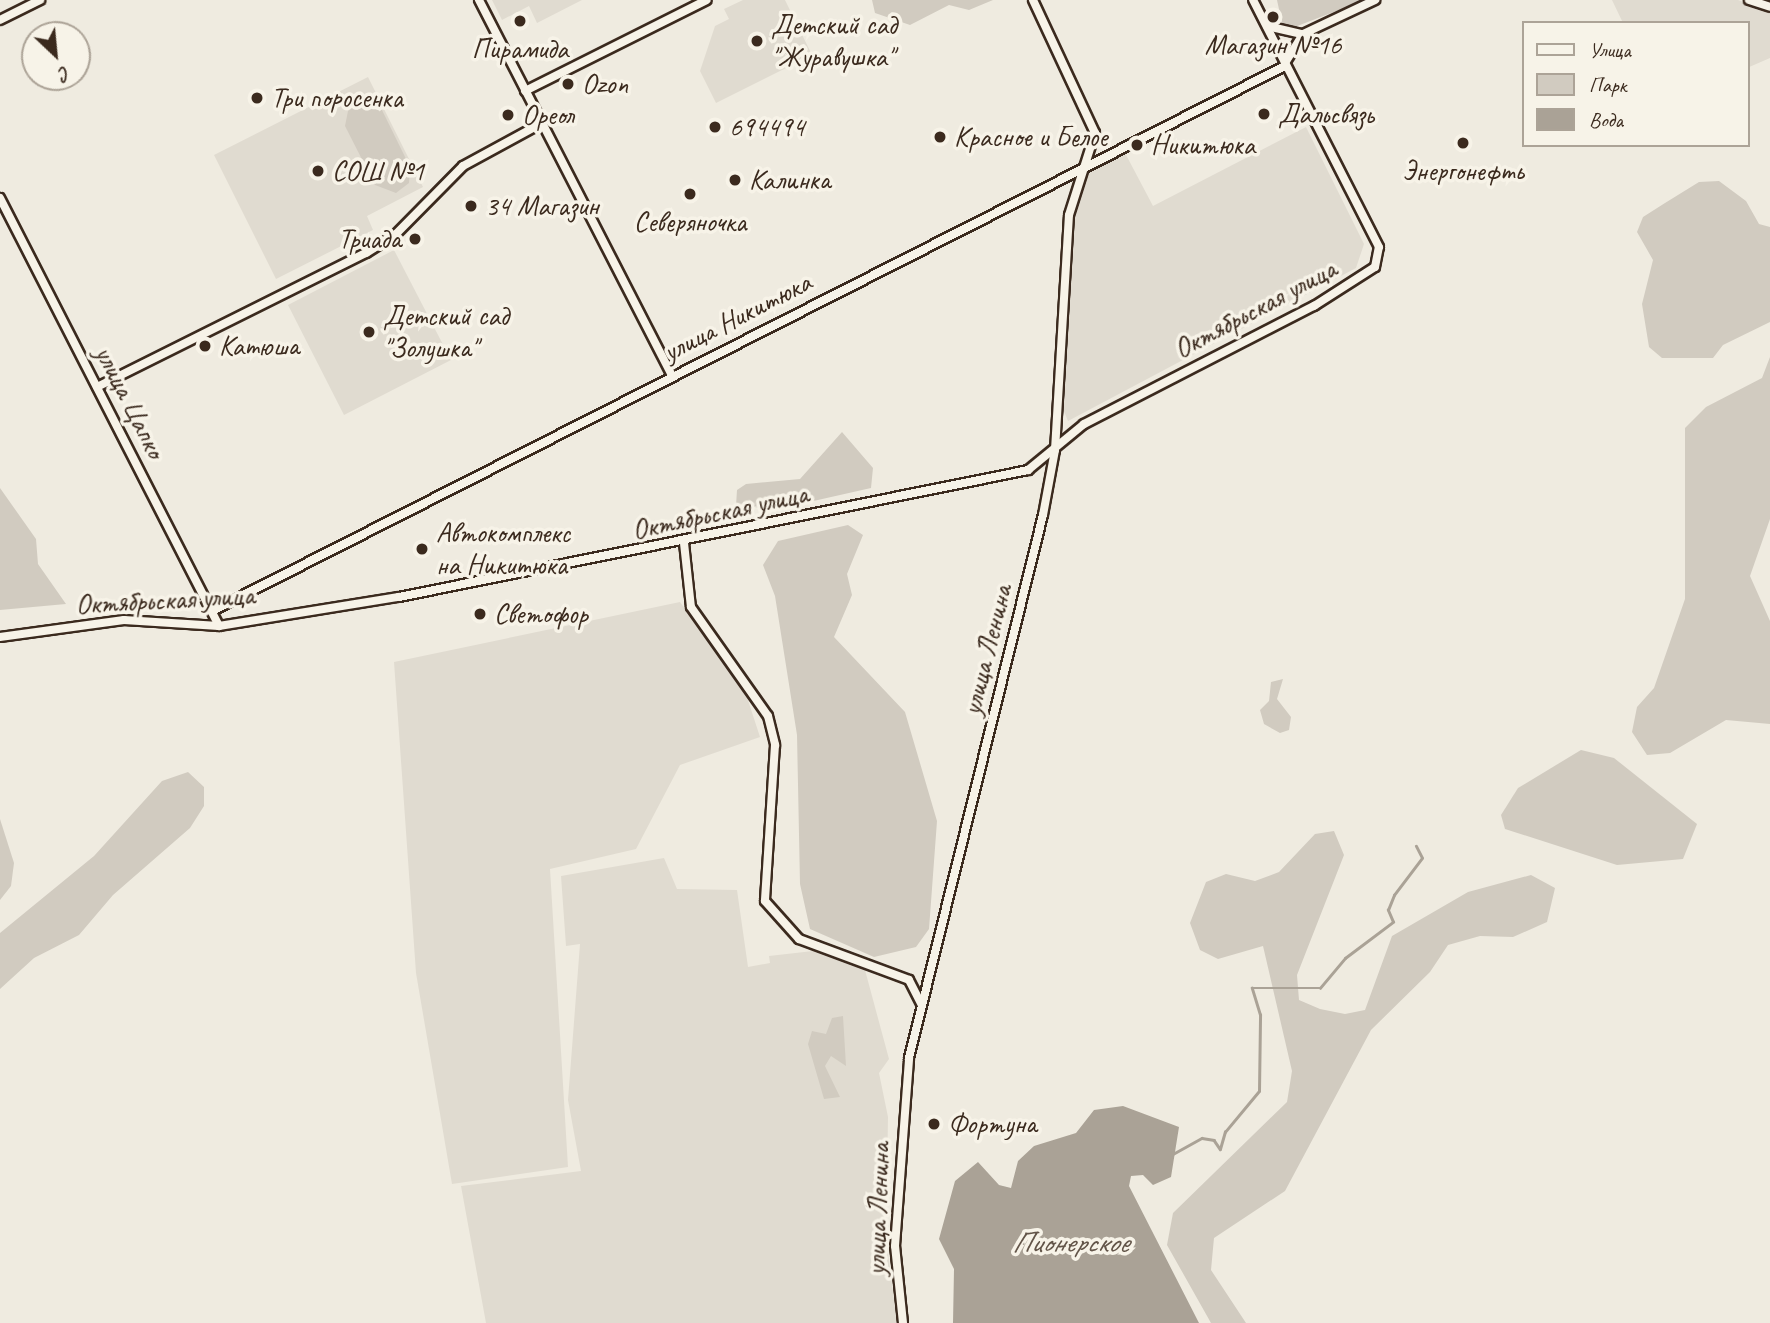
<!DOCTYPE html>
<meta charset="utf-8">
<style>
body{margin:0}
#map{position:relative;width:1770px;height:1323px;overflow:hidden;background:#efebe0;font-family:Caveat,sans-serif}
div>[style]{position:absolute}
.built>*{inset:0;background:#e0dbd0}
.green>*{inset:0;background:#d1cbc0}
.water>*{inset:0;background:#aaa296}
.stream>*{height:2.5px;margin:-1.25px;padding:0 1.25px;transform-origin:1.25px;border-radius:1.25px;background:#aaa296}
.roads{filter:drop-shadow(2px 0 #3b2a1e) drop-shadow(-2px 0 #3b2a1e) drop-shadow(0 2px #3b2a1e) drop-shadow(0 -2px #3b2a1e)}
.minor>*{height:8px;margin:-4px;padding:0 4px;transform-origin:4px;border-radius:4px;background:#f7f3e8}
.dots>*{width:19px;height:19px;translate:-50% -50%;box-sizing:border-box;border:4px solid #f7f3e8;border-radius:50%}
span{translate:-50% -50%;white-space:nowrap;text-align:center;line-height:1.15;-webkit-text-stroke:7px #f7f3e8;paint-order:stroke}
.poi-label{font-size:28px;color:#3b2a1e}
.left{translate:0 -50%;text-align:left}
.right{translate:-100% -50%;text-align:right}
.street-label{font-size:28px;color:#3b2a1e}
.water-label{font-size:30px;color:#625448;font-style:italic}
.legend{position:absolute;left:1522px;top:21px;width:228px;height:126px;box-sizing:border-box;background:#f7f3e8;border:2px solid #aca397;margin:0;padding:9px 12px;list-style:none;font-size:21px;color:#3b2a1e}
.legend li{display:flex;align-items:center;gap:14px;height:35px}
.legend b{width:35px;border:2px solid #aca397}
.north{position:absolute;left:21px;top:21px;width:70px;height:70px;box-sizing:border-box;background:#f7f3e8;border:2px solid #aca397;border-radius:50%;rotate:154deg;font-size:19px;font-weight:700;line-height:28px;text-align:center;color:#3b2a1e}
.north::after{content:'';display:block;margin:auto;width:24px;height:32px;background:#3b2a1e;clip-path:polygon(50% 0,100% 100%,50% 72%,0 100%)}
</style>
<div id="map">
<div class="built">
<i style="clip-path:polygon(492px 0,582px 0,537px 23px,529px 6px,502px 20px)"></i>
<i style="clip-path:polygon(743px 0,785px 0,812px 55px,716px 103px,700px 71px,715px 26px,729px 19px,724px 9px)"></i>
<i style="clip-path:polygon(1612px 0,1738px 0,1770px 12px,1770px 58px,1747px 68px,1747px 23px,1623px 23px)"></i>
<i style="clip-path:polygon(368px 77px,423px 187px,367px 216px,373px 230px,276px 279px,214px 155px)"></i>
<i style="clip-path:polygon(1306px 127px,1364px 244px,1356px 268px,1068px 421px,1057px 394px,1072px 203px,1088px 170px,1124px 151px,1153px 206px)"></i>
<i style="clip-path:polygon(394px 250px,451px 360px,344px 415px,288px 305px)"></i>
<i style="clip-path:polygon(680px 602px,744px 688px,760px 737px,680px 765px,636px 849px,550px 869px,568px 1167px,452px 1184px,416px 973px,394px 662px)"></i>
<i style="clip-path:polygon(664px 858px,677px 889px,737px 890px,748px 967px,770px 963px,769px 956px,813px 951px,865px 970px,889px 1059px,879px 1073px,888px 1117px,886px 1237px,897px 1323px,486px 1323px,461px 1186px,581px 1171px,568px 1100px,580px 944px,566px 946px,561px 876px)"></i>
</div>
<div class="green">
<i style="clip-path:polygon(872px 0,993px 0,969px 10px,949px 5px,910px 25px,875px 13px)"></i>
<i style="clip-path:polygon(1277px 0,1365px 0,1292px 28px,1282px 23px)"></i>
<i style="clip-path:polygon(364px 100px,381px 108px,410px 167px,409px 183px,396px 193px,375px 185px,345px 126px,348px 111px)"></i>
<i style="clip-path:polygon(1719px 181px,1746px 201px,1759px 224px,1770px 227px,1770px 322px,1723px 345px,1713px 358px,1662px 358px,1649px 347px,1642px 304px,1653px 260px,1637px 232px,1643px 217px,1665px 203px,1699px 182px)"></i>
<i style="clip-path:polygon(1770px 357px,1770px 519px,1750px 576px,1770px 621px,1770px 724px,1726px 720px,1670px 753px,1647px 755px,1632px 732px,1637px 707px,1654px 688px,1685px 599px,1685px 428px,1706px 407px,1762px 378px)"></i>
<i style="clip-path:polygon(842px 432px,873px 468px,871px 488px,778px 509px,736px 506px,737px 490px,746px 484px,800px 479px)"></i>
<i style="clip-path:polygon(0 488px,36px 539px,38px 564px,66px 604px,0 610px)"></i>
<i style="clip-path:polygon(848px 525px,863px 535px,847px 574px,852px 595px,834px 637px,905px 712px,937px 821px,929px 929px,916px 947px,874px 957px,810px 929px,800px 884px,797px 735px,775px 596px,763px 565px,778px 541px)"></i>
<i style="clip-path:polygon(1283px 679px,1277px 699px,1291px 717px,1289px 730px,1280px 733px,1264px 724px,1260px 710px,1269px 701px,1271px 682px)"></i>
<i style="clip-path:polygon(1581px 750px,1614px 758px,1697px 824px,1683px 859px,1617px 865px,1505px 829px,1501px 815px,1518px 788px)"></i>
<i style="clip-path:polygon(188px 772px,204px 787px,204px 806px,190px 828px,113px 895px,79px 935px,34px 958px,0 989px,0 933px,94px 856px,162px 781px)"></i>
<i style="clip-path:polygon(0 819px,14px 863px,11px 886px,0 900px)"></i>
<i style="clip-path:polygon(1334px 831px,1344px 855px,1297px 975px,1299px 1000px,1320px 1009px,1345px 1014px,1365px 1010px,1392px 936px,1468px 892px,1531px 875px,1555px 888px,1547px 922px,1513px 937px,1480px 936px,1448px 945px,1430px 972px,1371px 1030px,1285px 1191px,1214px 1238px,1211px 1270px,1246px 1323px,1211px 1323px,1167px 1245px,1173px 1213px,1287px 1102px,1292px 1071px,1263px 946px,1218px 959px,1200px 950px,1190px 923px,1206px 882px,1226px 874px,1255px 881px,1279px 872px,1315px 834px)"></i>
<i style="clip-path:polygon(843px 1016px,846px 1066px,831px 1056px,825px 1066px,840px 1097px,824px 1099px,808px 1044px,812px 1031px,826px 1034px,832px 1018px)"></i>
</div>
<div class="water">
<i style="clip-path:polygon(1123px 1106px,1179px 1127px,1171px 1177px,1153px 1185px,1143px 1175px,1131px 1176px,1129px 1186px,1199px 1323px,953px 1323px,954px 1269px,939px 1239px,955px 1181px,978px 1162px,999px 1185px,1011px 1188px,1018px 1161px,1034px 1146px,1076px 1133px,1094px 1110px)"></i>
</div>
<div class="stream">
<i style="left:1171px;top:1155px;width:35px;rotate:-29deg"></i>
<i style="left:1202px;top:1138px;width:12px;rotate:9deg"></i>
<i style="left:1214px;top:1140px;width:11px;rotate:56deg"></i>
<i style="left:1220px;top:1149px;width:18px;rotate:-74deg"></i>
<i style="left:1225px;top:1132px;width:53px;rotate:-50.3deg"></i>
<i style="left:1259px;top:1091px;width:76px;rotate:-89.2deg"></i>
<i style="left:1260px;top:1015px;width:28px;rotate:-107deg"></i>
<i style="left:1252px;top:988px;width:68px"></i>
<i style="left:1320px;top:988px;width:39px;rotate:-50deg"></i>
<i style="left:1345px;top:958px;width:60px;rotate:-36.9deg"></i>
<i style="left:1393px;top:922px;width:13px;rotate:-113deg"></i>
<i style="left:1388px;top:910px;width:16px;rotate:-68deg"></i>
<i style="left:1394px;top:895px;width:46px;rotate:-52.9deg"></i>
<i style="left:1422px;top:858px;width:13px;rotate:-117deg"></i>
</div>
<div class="roads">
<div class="minor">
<i style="left:479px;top:0;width:423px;rotate:62.8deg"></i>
<i style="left:1749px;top:0;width:22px;rotate:18deg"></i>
<i style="left:0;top:20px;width:45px;rotate:-26.6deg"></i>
<i style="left:1267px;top:26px;width:37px;rotate:13deg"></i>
<i style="left:1285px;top:63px;width:34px;rotate:-58deg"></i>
<i style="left:1303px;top:34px;width:80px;rotate:-25.3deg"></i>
<i style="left:525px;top:91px;width:203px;rotate:-26.6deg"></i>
<i style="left:0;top:198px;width:481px;rotate:62.9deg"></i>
<i style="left:97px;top:387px;width:301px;rotate:-26.5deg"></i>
<i style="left:366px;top:253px;width:36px;rotate:-32deg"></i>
<i style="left:396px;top:234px;width:95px;rotate:-45.4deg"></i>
<i style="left:463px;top:166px;width:90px;rotate:-28.6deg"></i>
<i style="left:684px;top:543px;width:64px;rotate:83.8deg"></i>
<i style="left:691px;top:607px;width:133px;rotate:54.8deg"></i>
<i style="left:768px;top:716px;width:30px;rotate:76deg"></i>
<i style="left:775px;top:745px;width:156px;rotate:93.7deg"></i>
<i style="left:765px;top:901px;width:51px;rotate:48.2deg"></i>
<i style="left:799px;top:939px;width:117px;rotate:20.4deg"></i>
<i style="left:909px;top:980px;width:27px;rotate:63deg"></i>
<i style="left:212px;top:611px;width:1203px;rotate:-26.93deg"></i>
<i style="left:0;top:637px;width:125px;rotate:-7.8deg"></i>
<i style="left:124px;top:620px;width:95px;rotate:3.6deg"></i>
<i style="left:219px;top:626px;width:182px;rotate:-9.2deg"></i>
<i style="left:399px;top:597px;width:642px;rotate:-11.41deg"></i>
<i style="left:1028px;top:470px;width:72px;rotate:-39.4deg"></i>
<i style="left:1084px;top:424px;width:259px;rotate:-27.2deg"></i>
<i style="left:1314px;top:306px;width:72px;rotate:-32.6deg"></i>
<i style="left:1375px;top:267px;width:20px;rotate:-79deg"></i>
<i style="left:1379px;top:247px;width:277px;rotate:-117deg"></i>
<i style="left:903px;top:1323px;width:77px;rotate:-95.9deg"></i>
<i style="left:895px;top:1246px;width:189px;rotate:-85.7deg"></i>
<i style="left:909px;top:1058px;width:559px;rotate:-76.14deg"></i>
<i style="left:1043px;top:515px;width:66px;rotate:-79.5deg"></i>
<i style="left:1055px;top:450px;width:235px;rotate:-86.6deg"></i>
<i style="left:1069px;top:215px;width:86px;rotate:-72.4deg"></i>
<i style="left:1095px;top:133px;width:147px;rotate:-115deg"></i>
</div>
</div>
<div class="dots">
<i style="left:1273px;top:17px;background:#3b2a1e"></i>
<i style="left:520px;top:21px;background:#3b2a1e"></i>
<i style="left:757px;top:41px;background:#3b2a1e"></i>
<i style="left:568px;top:84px;background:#3b2a1e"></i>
<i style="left:257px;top:98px;background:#3b2a1e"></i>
<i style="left:1264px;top:114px;background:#3b2a1e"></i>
<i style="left:508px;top:115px;background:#3b2a1e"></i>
<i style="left:715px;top:127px;background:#3b2a1e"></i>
<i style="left:940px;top:137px;background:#3b2a1e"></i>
<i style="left:1463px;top:143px;background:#3b2a1e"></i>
<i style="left:1137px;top:145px;background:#3b2a1e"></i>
<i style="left:318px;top:171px;background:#3b2a1e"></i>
<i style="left:735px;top:180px;background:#3b2a1e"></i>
<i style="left:690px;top:194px;background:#3b2a1e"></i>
<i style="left:471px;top:206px;background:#3b2a1e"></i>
<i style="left:415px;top:239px;background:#3b2a1e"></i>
<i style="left:369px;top:332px;background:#3b2a1e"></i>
<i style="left:205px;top:346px;background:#3b2a1e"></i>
<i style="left:422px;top:549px;background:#3b2a1e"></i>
<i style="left:480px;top:614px;background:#3b2a1e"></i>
<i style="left:934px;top:1124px;background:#3b2a1e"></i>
</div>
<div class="poi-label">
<span class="left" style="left:771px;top:41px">Детский сад<br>"Журавушка"</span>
<span style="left:1273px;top:45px">Магазин №16</span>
<span style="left:520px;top:49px">Пирамида</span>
<span class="left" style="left:582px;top:84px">Ozon</span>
<span class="left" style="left:271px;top:98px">Три поросенка</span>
<span class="left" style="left:1278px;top:114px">Дальсвязь</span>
<span class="left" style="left:522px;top:115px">Ореол</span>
<span class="left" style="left:729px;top:127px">694494</span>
<span class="left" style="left:954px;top:137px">Красное и Белое</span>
<span class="left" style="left:1151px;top:145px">Никитюка</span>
<span class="left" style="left:332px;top:171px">СОШ №1</span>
<span style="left:1463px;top:171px">Энергонефть</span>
<span class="left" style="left:749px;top:180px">Калинка</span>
<span class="left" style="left:485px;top:206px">34 Магазин</span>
<span style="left:690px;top:222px">Северяночка</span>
<span class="right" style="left:401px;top:239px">Триада</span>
<span class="left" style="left:383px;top:332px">Детский сад<br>"Золушка"</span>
<span class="left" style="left:219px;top:346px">Катюша</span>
<span class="left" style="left:436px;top:549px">Автокомплекс<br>на Никитюка</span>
<span class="left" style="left:494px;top:614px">Светофор</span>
<span class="left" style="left:948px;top:1124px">Фортуна</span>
</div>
<div class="street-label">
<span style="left:1255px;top:309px;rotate:-28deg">Октябрьская улица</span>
<span style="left:737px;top:317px;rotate:-27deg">улица Никитюка</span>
<span style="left:130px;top:402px;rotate:63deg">улица Цапко</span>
<span style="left:720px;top:512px;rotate:-12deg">Октябрьская улица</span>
<span style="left:165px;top:600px;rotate:-3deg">Октябрьская улица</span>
<span style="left:987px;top:650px;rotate:-76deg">улица Ленина</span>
<span style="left:878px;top:1209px;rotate:-88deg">улица Ленина</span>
</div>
<div class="water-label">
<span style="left:1070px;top:1242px">Пионерское</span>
</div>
<ul class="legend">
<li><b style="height:9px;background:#f7f3e8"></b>Улица</li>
<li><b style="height:19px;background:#d1cbc0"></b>Парк</li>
<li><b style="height:19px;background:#aaa296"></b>Вода</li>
</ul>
<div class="north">С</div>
</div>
